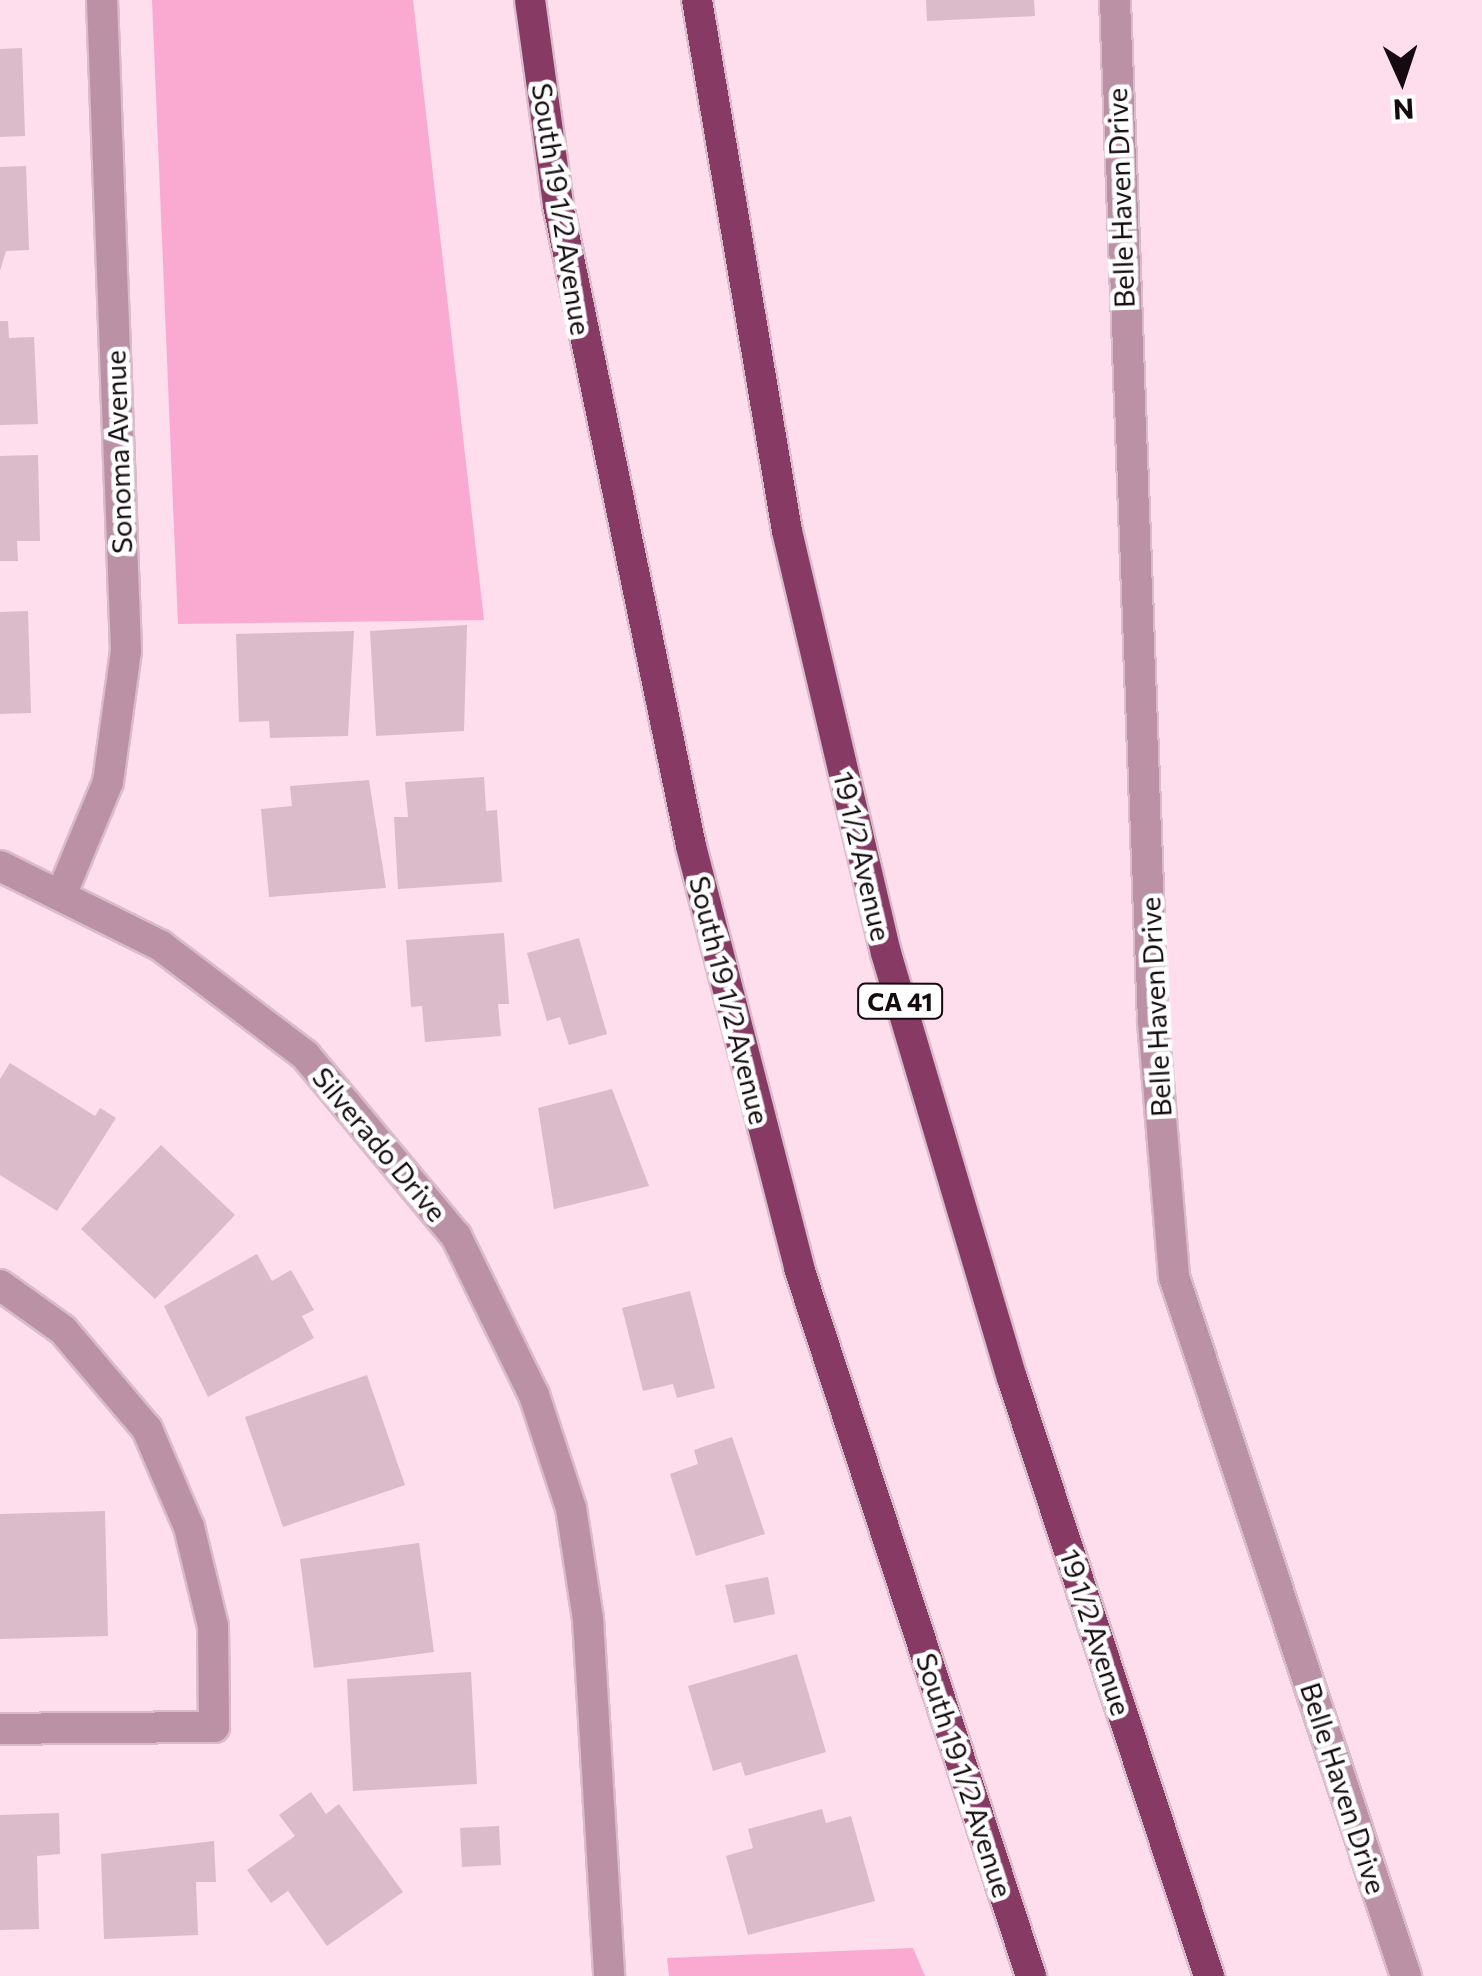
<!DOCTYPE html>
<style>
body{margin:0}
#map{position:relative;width:1482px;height:1976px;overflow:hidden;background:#feddec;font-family:Commissioner,sans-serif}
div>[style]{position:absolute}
.green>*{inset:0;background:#faaad1}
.building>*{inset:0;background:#dbbbca}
.roads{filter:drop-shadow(2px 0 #d9bbc9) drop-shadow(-2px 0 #d9bbc9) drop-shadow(0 2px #d9bbc9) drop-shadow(0 -2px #d9bbc9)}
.minor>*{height:30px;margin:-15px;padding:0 15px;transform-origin:15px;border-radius:15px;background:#bb92a5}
.tertiary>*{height:30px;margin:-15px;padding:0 15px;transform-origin:15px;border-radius:15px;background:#bb92a5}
.trunk>*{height:30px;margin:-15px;padding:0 15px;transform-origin:15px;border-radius:15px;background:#863a64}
span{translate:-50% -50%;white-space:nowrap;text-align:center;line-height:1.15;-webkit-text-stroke:9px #fff;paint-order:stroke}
.shield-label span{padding:2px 8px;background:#fff;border:2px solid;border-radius:8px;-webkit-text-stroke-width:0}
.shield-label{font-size:25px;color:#140a0f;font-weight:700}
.street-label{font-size:28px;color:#140a0f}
.north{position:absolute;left:1352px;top:30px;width:100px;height:100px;-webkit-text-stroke:8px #fff;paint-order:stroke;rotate:177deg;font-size:28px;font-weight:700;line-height:40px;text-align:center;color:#140a0f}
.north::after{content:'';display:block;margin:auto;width:35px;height:45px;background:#140a0f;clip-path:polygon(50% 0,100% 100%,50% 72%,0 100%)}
</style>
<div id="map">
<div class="green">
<i style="clip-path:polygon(152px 0,413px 0,484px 620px,178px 624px)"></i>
<i style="clip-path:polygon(913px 1948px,925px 1976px,669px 1976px,667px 1958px)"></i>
</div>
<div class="building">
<i style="clip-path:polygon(926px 0,1034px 0,1035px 16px,927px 21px)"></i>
<i style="clip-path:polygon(22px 48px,25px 136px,0 137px,0 49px)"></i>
<i style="clip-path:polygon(26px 166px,29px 250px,6px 251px,0 271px,0 167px)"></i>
<i style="clip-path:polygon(0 321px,8px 321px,9px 338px,34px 337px,38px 424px,0 425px)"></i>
<i style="clip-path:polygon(38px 455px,40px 541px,17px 541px,18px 561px,0 561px,0 456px)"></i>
<i style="clip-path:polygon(28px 611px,31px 713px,0 714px,0 612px)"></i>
<i style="clip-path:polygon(467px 625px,464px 731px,376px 736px,370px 631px)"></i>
<i style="clip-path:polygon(354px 631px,348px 736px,270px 738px,269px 721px,239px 722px,236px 634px)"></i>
<i style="clip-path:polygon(484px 777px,486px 811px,497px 810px,502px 882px,398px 889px,394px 817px,408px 817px,405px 782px)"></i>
<i style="clip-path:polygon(369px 780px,386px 888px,269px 897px,261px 809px,292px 806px,290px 786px)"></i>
<i style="clip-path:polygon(504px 933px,509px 1004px,498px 1004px,501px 1036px,425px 1042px,422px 1006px,411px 1007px,406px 940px)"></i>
<i style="clip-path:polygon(579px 938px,607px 1034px,569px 1045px,560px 1017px,547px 1021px,527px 953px)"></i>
<i style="clip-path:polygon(10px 1063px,95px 1116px,100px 1108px,116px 1118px,57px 1211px,0 1175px,0 1079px)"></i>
<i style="clip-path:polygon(612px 1089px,649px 1186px,554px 1209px,538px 1108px)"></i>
<i style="clip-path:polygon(161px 1145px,235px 1215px,155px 1299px,81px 1229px)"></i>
<i style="clip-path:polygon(257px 1254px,272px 1281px,291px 1270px,314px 1310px,302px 1316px,314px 1338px,208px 1397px,164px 1306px)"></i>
<i style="clip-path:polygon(690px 1291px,715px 1388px,677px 1398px,673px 1384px,643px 1391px,622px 1308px)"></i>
<i style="clip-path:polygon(367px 1375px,405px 1485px,283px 1527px,245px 1417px)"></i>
<i style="clip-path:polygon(732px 1437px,765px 1534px,696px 1556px,670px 1474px,698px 1464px,694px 1450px)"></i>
<i style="clip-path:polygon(105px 1511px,108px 1636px,0 1639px,0 1514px)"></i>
<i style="clip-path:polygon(419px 1543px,434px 1652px,314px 1668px,300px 1559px)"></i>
<i style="clip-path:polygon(768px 1577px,775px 1614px,734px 1623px,725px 1585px)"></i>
<i style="clip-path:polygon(797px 1654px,826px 1752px,745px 1776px,741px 1762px,713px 1771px,688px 1686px)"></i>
<i style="clip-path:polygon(471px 1672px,477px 1784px,353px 1791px,347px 1679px)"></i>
<i style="clip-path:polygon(311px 1792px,326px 1814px,339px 1804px,403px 1892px,327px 1946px,288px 1891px,271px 1903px,247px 1870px,295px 1836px,279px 1815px)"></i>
<i style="clip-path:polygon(822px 1809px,826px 1823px,851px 1816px,875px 1901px,748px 1935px,726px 1856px,753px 1848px,748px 1829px)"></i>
<i style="clip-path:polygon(59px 1813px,60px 1854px,37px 1856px,39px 1929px,0 1930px,0 1815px)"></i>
<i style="clip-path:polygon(499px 1826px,501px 1865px,462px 1867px,460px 1828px)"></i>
<i style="clip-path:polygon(214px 1841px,216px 1882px,196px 1882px,198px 1935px,104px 1939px,101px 1854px)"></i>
</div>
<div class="roads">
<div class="minor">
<i style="left:1115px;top:0;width:1022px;rotate:87.87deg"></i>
<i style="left:1153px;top:1021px;width:257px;rotate:85.3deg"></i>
<i style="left:1174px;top:1277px;width:736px;rotate:71.64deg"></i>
<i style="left:0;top:866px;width:180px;rotate:26.4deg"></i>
<i style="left:161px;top:946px;width:181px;rotate:37.1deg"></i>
<i style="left:305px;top:1055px;width:236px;rotate:50.2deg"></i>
<i style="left:456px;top:1236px;width:177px;rotate:63.9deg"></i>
<i style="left:62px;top:893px;width:120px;rotate:-67.5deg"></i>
<i style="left:108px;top:782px;width:132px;rotate:-82.2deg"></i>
<i style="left:126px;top:651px;width:651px;rotate:-92.11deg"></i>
<i style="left:0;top:1285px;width:77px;rotate:35.5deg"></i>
<i style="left:63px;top:1330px;width:130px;rotate:49.7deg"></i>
<i style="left:147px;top:1429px;width:107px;rotate:66.8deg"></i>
<i style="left:189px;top:1527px;width:102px;rotate:76.4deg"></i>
<i style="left:213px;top:1626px;width:101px;rotate:89.4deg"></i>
<i style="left:214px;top:1727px;width:214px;rotate:179.5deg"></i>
</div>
<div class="tertiary">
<i style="left:534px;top:1395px;width:119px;rotate:71.9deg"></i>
<i style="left:571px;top:1508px;width:112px;rotate:81.3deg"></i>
<i style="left:588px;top:1619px;width:358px;rotate:86.6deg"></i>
</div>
<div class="trunk">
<i style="left:530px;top:0;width:207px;rotate:82.2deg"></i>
<i style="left:558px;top:205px;width:655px;rotate:78.28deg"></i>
<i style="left:691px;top:846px;width:436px;rotate:75.6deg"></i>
<i style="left:799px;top:1268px;width:745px;rotate:71.86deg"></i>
<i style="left:697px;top:0;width:539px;rotate:80.38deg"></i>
<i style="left:787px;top:531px;width:433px;rotate:76.8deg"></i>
<i style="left:886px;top:953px;width:443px;rotate:73.5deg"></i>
<i style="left:1012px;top:1378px;width:630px;rotate:71.77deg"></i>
</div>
</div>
<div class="shield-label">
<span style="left:900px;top:1001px">CA 41</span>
</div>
<div class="street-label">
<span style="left:1120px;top:198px;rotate:-92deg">Belle Haven Drive</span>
<span style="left:562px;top:209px;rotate:81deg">South 19 1/2 Avenue</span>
<span style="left:118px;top:452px;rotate:-92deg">Sonoma Avenue</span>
<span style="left:863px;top:856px;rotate:77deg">19 1/2 Avenue</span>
<span style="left:730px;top:1000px;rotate:76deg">South 19 1/2 Avenue</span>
<span style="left:1155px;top:1007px;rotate:-93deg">Belle Haven Drive</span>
<span style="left:380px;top:1144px;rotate:50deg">Silverado Drive</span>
<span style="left:1096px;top:1632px;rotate:72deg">19 1/2 Avenue</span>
<span style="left:965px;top:1775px;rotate:72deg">South 19 1/2 Avenue</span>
<span style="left:1344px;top:1788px;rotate:72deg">Belle Haven Drive</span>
</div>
<div class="north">N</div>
</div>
